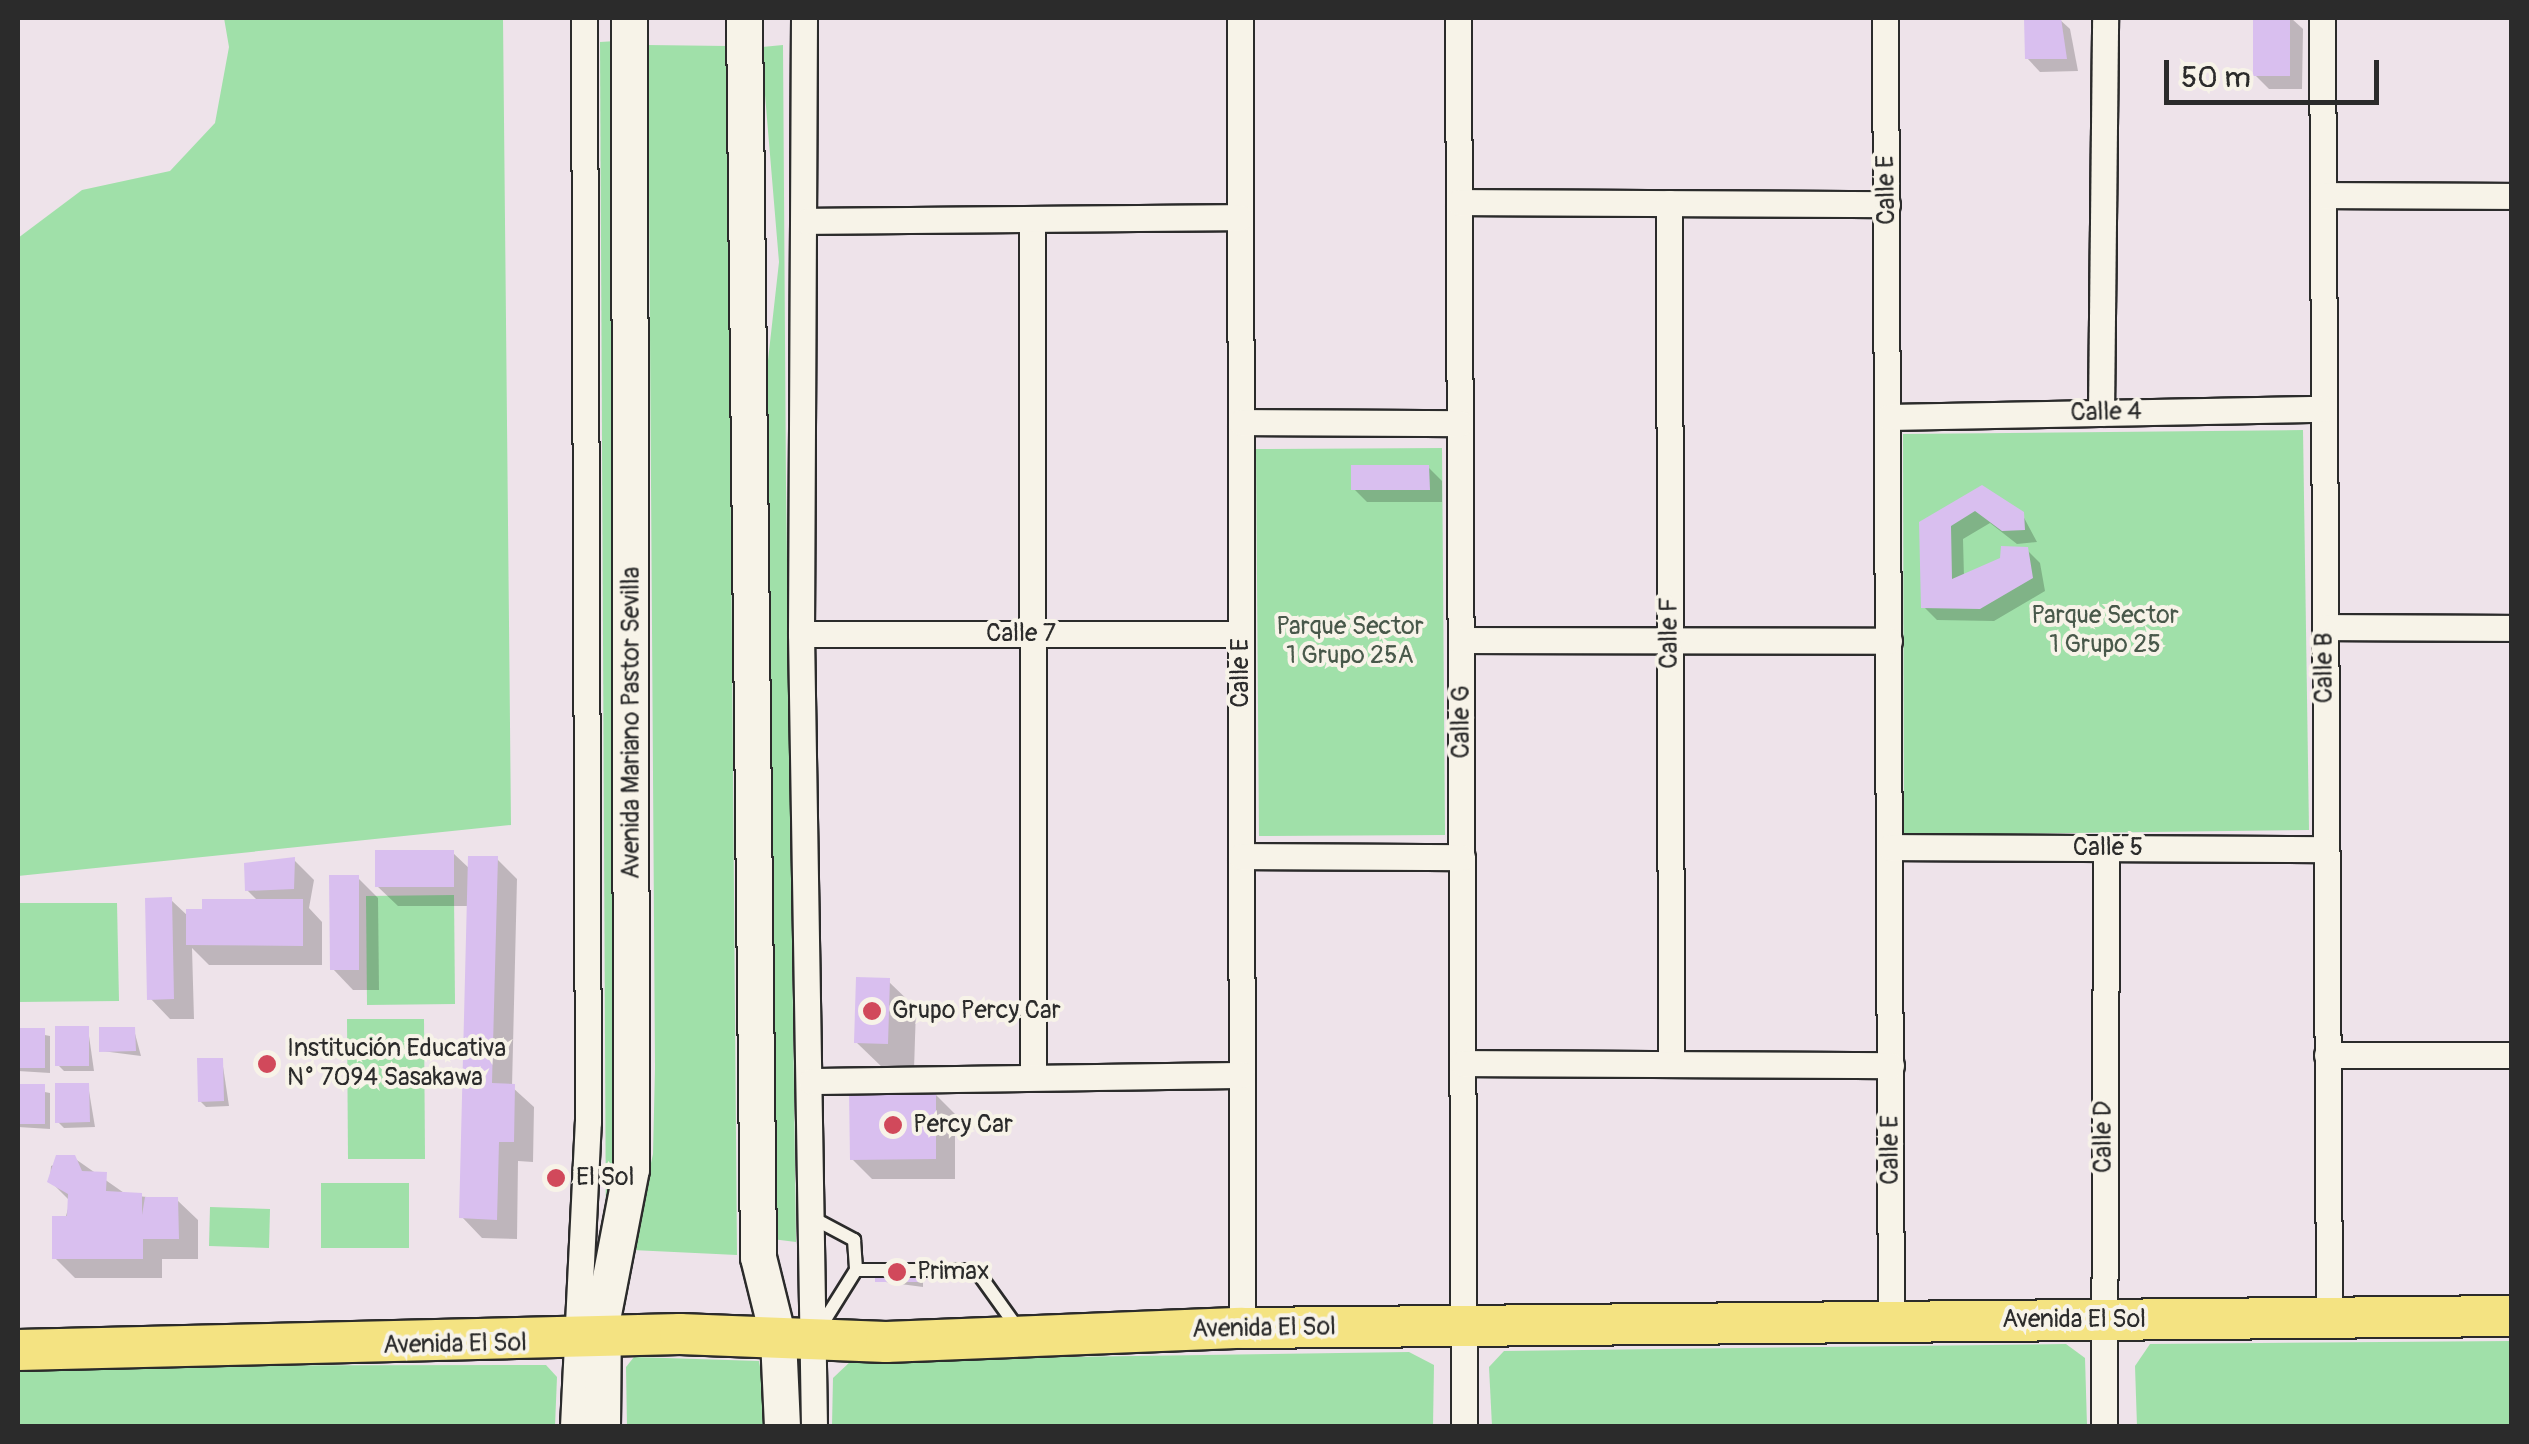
<!DOCTYPE html>
<meta charset="utf-8">
<style>
body{margin:0}
#map{position:relative;width:2529px;height:1444px;overflow:hidden;background:#eee3ea;font-family:Pangolin,sans-serif}
div>[style]{position:absolute}
.green>*{inset:0;background:#a0e0a9}
.shadow>*{inset:0;background:#0003}
.building>*{inset:0;background:#d9bfef}
.roads{filter:drop-shadow(2px 0 #2b2b2b) drop-shadow(-2px 0 #2b2b2b) drop-shadow(0 2px #2b2b2b) drop-shadow(0 -2px #2b2b2b)}
.lane>*{height:12px;margin:-6px;padding:0 6px;transform-origin:6px;border-radius:6px;background:#f7f3e8}
.street>*{height:25px;margin:-12.5px;padding:0 12.5px;transform-origin:12.5px;border-radius:12.5px;background:#f7f3e8}
.secondary>*{height:35px;margin:-17.5px;padding:0 17.5px;transform-origin:17.5px;border-radius:17.5px;background:#f7f3e8}
.primary>*{height:40px;margin:-20px;padding:0 20px;transform-origin:20px;border-radius:20px;background:#f4e382}
.dots>*{width:28px;height:28px;translate:-50% -50%;box-sizing:border-box;border:5px solid #f7f3e8;border-radius:50%}
span{translate:-50% -50%;white-space:nowrap;text-align:center;line-height:1.15;-webkit-text-stroke:8px #f7f3e8;paint-order:stroke}
.street-label{font-size:25px;color:#2b2b2b}
.park-label{font-size:25px;color:#48584a}
.poi-label{font-size:25px;color:#2b2b2b}
.left{translate:0 -50%;text-align:left}
.frame{position:absolute;inset:0;border:20px solid #2b2b2b;pointer-events:none}
.scale{position:absolute;left:2164px;top:60px;width:215px;height:45px;box-sizing:border-box;border:5px solid #2b2b2b;border-top:0;padding-left:12px;font-size:30px;line-height:35px;white-space:nowrap;color:#2b2b2b;-webkit-text-stroke:8px #f7f3e8;paint-order:stroke}
</style>
<div id="map">
<div class="green">
<i style="clip-path:polygon(224px 18px,503px 18px,511px 825px,18px 876px,18px 238px,82px 190px,170px 171px,215px 123px,229px 47px)"></i>
<i style="clip-path:polygon(616px 41px,620px 1181px,606px 1238px,600px 42px)"></i>
<i style="clip-path:polygon(648px 45px,727px 46px,737px 1255px,632px 1250px,653px 1154px,655px 1068px)"></i>
<i style="clip-path:polygon(783px 45px,786px 484px,796px 1242px,772px 1239px,764px 396px,779px 262px,761px 47px)"></i>
<i style="clip-path:polygon(2303px 430px,2309px 830px,1904px 835px,1903px 434px)"></i>
<i style="clip-path:polygon(1442px 448px,1445px 835px,1259px 836px,1256px 449px)"></i>
<i style="clip-path:polygon(454px 895px,455px 1004px,367px 1005px,366px 896px)"></i>
<i style="clip-path:polygon(18px 903px,117px 903px,119px 1001px,18px 1002px)"></i>
<i style="clip-path:polygon(347px 1019px,424px 1019px,425px 1159px,348px 1159px)"></i>
<i style="clip-path:polygon(321px 1183px,409px 1183px,409px 1248px,321px 1248px)"></i>
<i style="clip-path:polygon(210px 1207px,270px 1209px,269px 1248px,209px 1246px)"></i>
<i style="clip-path:polygon(2511px 1341px,2511px 1426px,2137px 1426px,2135px 1366px,2150px 1344px)"></i>
<i style="clip-path:polygon(2066px 1344px,2085px 1358px,2087px 1426px,1492px 1426px,1489px 1367px,1504px 1351px)"></i>
<i style="clip-path:polygon(1409px 1352px,1434px 1365px,1433px 1426px,832px 1426px,833px 1378px,852px 1360px)"></i>
<i style="clip-path:polygon(634px 1357px,759px 1361px,770px 1426px,627px 1426px,626px 1367px)"></i>
<i style="clip-path:polygon(546px 1365px,557px 1377px,555px 1426px,18px 1426px,18px 1366px)"></i>
</div>
<div class="shadow">
<i style="clip-path:polygon(2026px 18px,2058px 18px,2070px 29px,2078px 71px,2040px 72px,2027px 58px)"></i>
<i style="clip-path:polygon(2255px 18px,2291px 18px,2303px 29px,2302px 89px,2269px 89px,2255px 75px)"></i>
<i style="clip-path:polygon(1428px 467px,1442px 481px,1442px 502px,1367px 502px,1354px 489px)"></i>
<i style="clip-path:polygon(1982px 488px,2022px 514px,2037px 542px,2017px 544px,1990px 523px,1963px 539px,1964px 577px,2027px 550px,2040px 563px,2045px 591px,1994px 621px,1937px 620px,1924px 607px,1922px 523px)"></i>
<i style="clip-path:polygon(453px 853px,471px 870px,497px 859px,517px 879px,512px 1087px,534px 1107px,533px 1162px,518px 1161px,517px 1239px,482px 1238px,462px 1217px,470px 906px,398px 906px,377px 886px)"></i>
<i style="clip-path:polygon(294px 860px,314px 880px,309px 908px,322px 922px,322px 965px,209px 965px,192px 948px,194px 1019px,170px 1019px,150px 998px,171px 900px,189px 917px,258px 901px,247px 890px)"></i>
<i style="clip-path:polygon(358px 878px,378px 898px,379px 990px,353px 990px,333px 969px)"></i>
<i style="clip-path:polygon(888px 981px,916px 1008px,914px 1070px,884px 1069px,856px 1042px)"></i>
<i style="clip-path:polygon(88px 1029px,94px 1071px,64px 1071px,58px 1065px)"></i>
<i style="clip-path:polygon(18px 1030px,50px 1036px,50px 1073px,18px 1071px)"></i>
<i style="clip-path:polygon(134px 1030px,141px 1056px,102px 1051px)"></i>
<i style="clip-path:polygon(222px 1060px,229px 1106px,206px 1107px,200px 1101px)"></i>
<i style="clip-path:polygon(88px 1085px,95px 1127px,64px 1128px,58px 1122px)"></i>
<i style="clip-path:polygon(18px 1087px,50px 1093px,50px 1129px,18px 1127px)"></i>
<i style="clip-path:polygon(934px 1093px,955px 1114px,955px 1179px,872px 1179px,852px 1159px)"></i>
<i style="clip-path:polygon(74px 1158px,127px 1195px,177px 1200px,198px 1220px,198px 1259px,162px 1259px,162px 1278px,75px 1278px,55px 1258px,70px 1201px,50px 1181px,51px 1166px)"></i>
<i style="clip-path:polygon(923px 1271px,923px 1287px,878px 1281px)"></i>
</div>
<div class="building">
<i style="clip-path:polygon(2024px 18px,2061px 18px,2067px 59px,2025px 59px)"></i>
<i style="clip-path:polygon(2253px 18px,2290px 18px,2290px 76px,2253px 76px)"></i>
<i style="clip-path:polygon(1351px 465px,1429px 465px,1430px 490px,1351px 490px)"></i>
<i style="clip-path:polygon(1982px 485px,2024px 512px,2025px 530px,2002px 531px,1975px 511px,1951px 526px,1952px 579px,2000px 558px,2001px 546px,2028px 547px,2033px 578px,1980px 609px,1921px 608px,1919px 522px)"></i>
<i style="clip-path:polygon(375px 850px,454px 850px,454px 887px,375px 887px)"></i>
<i style="clip-path:polygon(468px 856px,498px 856px,492px 1083px,515px 1084px,514px 1142px,499px 1142px,497px 1220px,459px 1218px)"></i>
<i style="clip-path:polygon(295px 857px,294px 889px,245px 891px,244px 863px)"></i>
<i style="clip-path:polygon(329px 875px,359px 875px,359px 970px,330px 970px)"></i>
<i style="clip-path:polygon(172px 897px,174px 999px,147px 1000px,145px 898px)"></i>
<i style="clip-path:polygon(202px 899px,303px 899px,303px 946px,186px 945px,186px 909px,202px 909px)"></i>
<i style="clip-path:polygon(856px 977px,890px 978px,888px 1044px,854px 1043px)"></i>
<i style="clip-path:polygon(55px 1026px,89px 1026px,89px 1066px,55px 1066px)"></i>
<i style="clip-path:polygon(99px 1027px,135px 1027px,136px 1051px,99px 1052px)"></i>
<i style="clip-path:polygon(18px 1028px,45px 1028px,45px 1068px,18px 1068px)"></i>
<i style="clip-path:polygon(197px 1058px,223px 1058px,224px 1101px,198px 1102px)"></i>
<i style="clip-path:polygon(55px 1083px,89px 1083px,90px 1122px,55px 1123px)"></i>
<i style="clip-path:polygon(18px 1084px,45px 1084px,45px 1124px,18px 1124px)"></i>
<i style="clip-path:polygon(849px 1091px,936px 1091px,936px 1159px,850px 1160px)"></i>
<i style="clip-path:polygon(56px 1155px,75px 1155px,82px 1171px,107px 1172px,106px 1191px,142px 1193px,142px 1215px,145px 1197px,178px 1197px,179px 1239px,143px 1239px,143px 1259px,52px 1259px,52px 1216px,67px 1216px,68px 1194px,47px 1182px)"></i>
<i style="clip-path:polygon(875px 1262px,918px 1262px,918px 1282px,875px 1282px)"></i>
</div>
<div class="roads">
<div class="lane">
<i style="left:811px;top:1217px;width:49px;rotate:28.1deg"></i>
<i style="left:854px;top:1240px;width:30px;rotate:86deg"></i>
<i style="left:816px;top:1334px;width:75px;rotate:-58deg"></i>
<i style="left:856px;top:1270px;width:120px"></i>
<i style="left:976px;top:1270px;width:74px;rotate:54.4deg"></i>
</div>
<div class="street">
<i style="left:804px;top:18px;width:616px;rotate:90.28deg"></i>
<i style="left:801px;top:634px;width:792px;rotate:89.06deg"></i>
<i style="left:1240px;top:18px;width:1310px;rotate:89.91deg"></i>
<i style="left:1458px;top:18px;width:1408px;rotate:89.76deg"></i>
<i style="left:1885px;top:18px;width:1304px;rotate:89.74deg"></i>
<i style="left:2322px;top:18px;width:1300px;rotate:89.69deg"></i>
<i style="left:2323px;top:195px;width:189px;rotate:0.3deg"></i>
<i style="left:1459px;top:202px;width:428px;rotate:0.3deg"></i>
<i style="left:1669px;top:203px;width:861px;rotate:89.87deg"></i>
<i style="left:1032px;top:219px;width:858px;rotate:89.93deg"></i>
<i style="left:807px;top:221px;width:433px;rotate:-0.5deg"></i>
<i style="left:2101px;top:413px;width:395px;rotate:-89.4deg"></i>
<i style="left:1888px;top:417px;width:436px;rotate:-1.1deg"></i>
<i style="left:1241px;top:422px;width:219px;rotate:0.3deg"></i>
<i style="left:2325px;top:627px;width:187px;rotate:0.3deg"></i>
<i style="left:801px;top:634px;width:440px"></i>
<i style="left:1461px;top:640px;width:428px;rotate:0.1deg"></i>
<i style="left:1890px;top:847px;width:436px;rotate:0.3deg"></i>
<i style="left:1241px;top:856px;width:221px;rotate:0.3deg"></i>
<i style="left:2327px;top:1055px;width:185px"></i>
<i style="left:1463px;top:1063px;width:428px;rotate:0.3deg"></i>
<i style="left:811px;top:1081px;width:431px;rotate:-0.8deg"></i>
<i style="left:573px;top:1426px;width:304px;rotate:-87.2deg"></i>
<i style="left:588px;top:1122px;width:1104px;rotate:-90.21deg"></i>
<i style="left:2104px;top:1426px;width:578px;rotate:-89.8deg"></i>
</div>
<div class="secondary">
<i style="left:744px;top:18px;width:1239px;rotate:89.35deg"></i>
<i style="left:758px;top:1257px;width:83px;rotate:76.1deg"></i>
<i style="left:778px;top:1338px;width:88px;rotate:87.4deg"></i>
<i style="left:602px;top:1426px;width:112px;rotate:-89.5deg"></i>
<i style="left:603px;top:1314px;width:148px;rotate:-79.1deg"></i>
<i style="left:631px;top:1169px;width:1151px;rotate:-90.1deg"></i>
</div>
<div class="primary">
<i style="left:18px;top:1350px;width:662px;rotate:-1.38deg"></i>
<i style="left:680px;top:1334px;width:206px;rotate:2.2deg"></i>
<i style="left:886px;top:1342px;width:356px;rotate:-2.3deg"></i>
<i style="left:1242px;top:1328px;width:1270px;rotate:-0.54deg"></i>
</div>
</div>
<div class="dots">
<i style="left:872px;top:1011px;background:#d1495b"></i>
<i style="left:267px;top:1064px;background:#d1495b"></i>
<i style="left:893px;top:1125px;background:#d1495b"></i>
<i style="left:556px;top:1178px;background:#d1495b"></i>
<i style="left:897px;top:1272px;background:#d1495b"></i>
</div>
<div class="street-label">
<span style="left:1887px;top:190px;rotate:-91deg">Calle E</span>
<span style="left:2106px;top:413px;rotate:-1deg">Calle 4</span>
<span style="left:1670px;top:633px;rotate:-90deg">Calle F</span>
<span style="left:1021px;top:634px">Calle 7</span>
<span style="left:2325px;top:668px;rotate:-90deg">Calle B</span>
<span style="left:1241px;top:673px;rotate:-90deg">Calle E</span>
<span style="left:1462px;top:722px;rotate:-90deg">Calle G</span>
<span style="left:632px;top:723px;rotate:-90deg">Avenida Mariano Pastor Sevilla</span>
<span style="left:2108px;top:848px">Calle 5</span>
<span style="left:2104px;top:1137px;rotate:-90deg">Calle D</span>
<span style="left:1891px;top:1150px;rotate:-90deg">Calle E</span>
<span style="left:2074px;top:1320px">Avenida El Sol</span>
<span style="left:1264px;top:1329px;rotate:-1deg">Avenida El Sol</span>
<span style="left:455px;top:1345px;rotate:-1deg">Avenida El Sol</span>
</div>
<div class="park-label">
<span style="left:2105px;top:631px">Parque Sector<br>1 Grupo 25</span>
<span style="left:1350px;top:642px">Parque Sector<br>1 Grupo 25A</span>
</div>
<div class="poi-label">
<span class="left" style="left:892px;top:1011px">Grupo Percy Car</span>
<span class="left" style="left:287px;top:1064px">Institución Educativa<br>N° 7094 Sasakawa</span>
<span class="left" style="left:913px;top:1125px">Percy Car</span>
<span class="left" style="left:576px;top:1178px">El Sol</span>
<span class="left" style="left:917px;top:1272px">Primax</span>
</div>
<div class="frame"></div>
<div class="scale">50 m</div>
</div>
